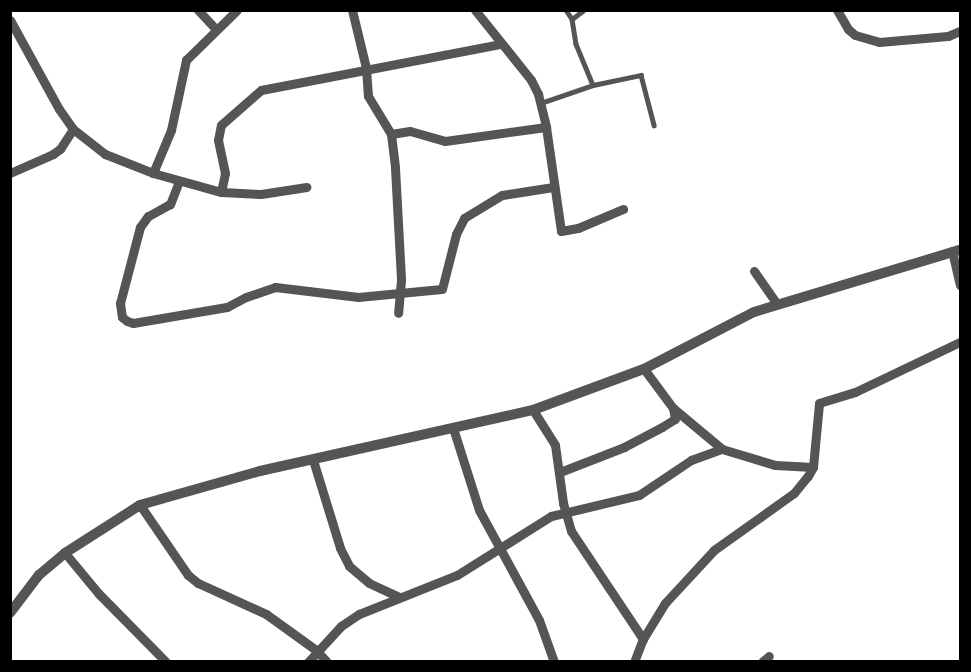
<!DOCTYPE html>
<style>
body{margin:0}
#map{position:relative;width:971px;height:672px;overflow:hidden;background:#fff;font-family:Roboto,sans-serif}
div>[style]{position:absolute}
.service>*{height:4.5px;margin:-2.25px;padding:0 2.25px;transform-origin:2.25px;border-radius:2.25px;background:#555}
.minor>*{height:9px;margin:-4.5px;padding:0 4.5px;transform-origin:4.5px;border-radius:4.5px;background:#555}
.tertiary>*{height:10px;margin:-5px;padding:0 5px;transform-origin:5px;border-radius:5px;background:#555}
span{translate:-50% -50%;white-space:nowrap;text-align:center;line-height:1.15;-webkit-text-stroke:4.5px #fff;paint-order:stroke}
.frame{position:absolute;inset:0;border:12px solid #000;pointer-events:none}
</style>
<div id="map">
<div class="service">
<i style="left:566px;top:10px;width:11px;rotate:56deg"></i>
<i style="left:572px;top:19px;width:25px;rotate:81deg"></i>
<i style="left:576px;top:44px;width:44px;rotate:67.5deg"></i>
<i style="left:572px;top:19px;width:15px;rotate:-37deg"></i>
<i style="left:541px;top:103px;width:55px;rotate:-19.1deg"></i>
<i style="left:593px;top:85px;width:49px;rotate:-11.8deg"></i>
<i style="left:641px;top:75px;width:52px;rotate:75.4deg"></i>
</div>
<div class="minor">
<i style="left:198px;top:10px;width:26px;rotate:47deg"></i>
<i style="left:352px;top:10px;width:60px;rotate:76.4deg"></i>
<i style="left:366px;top:68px;width:28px;rotate:86deg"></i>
<i style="left:368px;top:96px;width:44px;rotate:58.8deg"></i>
<i style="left:391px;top:134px;width:34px;rotate:83deg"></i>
<i style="left:395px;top:168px;width:112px;rotate:86.9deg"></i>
<i style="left:401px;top:280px;width:33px;rotate:95deg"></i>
<i style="left:475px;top:10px;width:90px;rotate:51.3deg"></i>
<i style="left:531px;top:80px;width:16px;rotate:63deg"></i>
<i style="left:538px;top:94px;width:34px;rotate:76deg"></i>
<i style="left:546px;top:127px;width:105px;rotate:81.8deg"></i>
<i style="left:561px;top:231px;width:17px;rotate:-10deg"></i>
<i style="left:578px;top:228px;width:49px;rotate:-22.9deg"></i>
<i style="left:837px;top:10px;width:22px;rotate:60deg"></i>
<i style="left:848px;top:29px;width:9px;rotate:41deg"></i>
<i style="left:855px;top:35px;width:25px;rotate:16deg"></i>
<i style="left:879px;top:42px;width:69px;rotate:-5deg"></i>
<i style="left:948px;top:36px;width:13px;rotate:-23deg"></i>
<i style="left:10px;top:20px;width:102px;rotate:61.2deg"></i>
<i style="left:59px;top:109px;width:24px;rotate:55deg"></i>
<i style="left:73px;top:129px;width:41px;rotate:38deg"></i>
<i style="left:105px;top:154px;width:52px;rotate:21.6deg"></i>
<i style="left:153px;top:173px;width:71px;rotate:15.6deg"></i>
<i style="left:221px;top:192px;width:40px;rotate:2.9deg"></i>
<i style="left:261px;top:194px;width:46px;rotate:-8.8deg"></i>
<i style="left:391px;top:134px;width:19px;rotate:-9deg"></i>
<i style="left:410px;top:131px;width:36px;rotate:16deg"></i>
<i style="left:445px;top:141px;width:102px;rotate:-7.9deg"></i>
<i style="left:10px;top:173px;width:47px;rotate:-23.8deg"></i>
<i style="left:53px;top:154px;width:9px;rotate:-36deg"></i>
<i style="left:60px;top:149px;width:24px;rotate:-57deg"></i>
<i style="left:153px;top:173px;width:47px;rotate:-67.3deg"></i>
<i style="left:171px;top:130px;width:72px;rotate:-77.9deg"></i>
<i style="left:186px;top:60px;width:71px;rotate:-44.4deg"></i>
<i style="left:179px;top:181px;width:25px;rotate:111deg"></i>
<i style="left:170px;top:204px;width:25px;rotate:151deg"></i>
<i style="left:148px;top:216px;width:14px;rotate:126deg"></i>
<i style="left:140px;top:227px;width:79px;rotate:104.7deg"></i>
<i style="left:120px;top:303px;width:14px;rotate:82deg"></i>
<i style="left:122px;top:317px;width:6px;rotate:39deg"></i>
<i style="left:127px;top:321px;width:6px;rotate:18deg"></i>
<i style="left:133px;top:323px;width:95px;rotate:-9.7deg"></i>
<i style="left:227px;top:307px;width:21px;rotate:-28deg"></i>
<i style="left:246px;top:297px;width:31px;rotate:-19deg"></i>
<i style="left:275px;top:287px;width:84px;rotate:6.9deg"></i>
<i style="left:358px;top:297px;width:84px;rotate:-5.4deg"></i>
<i style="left:442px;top:289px;width:57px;rotate:-75.7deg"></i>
<i style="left:456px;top:234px;width:18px;rotate:-63deg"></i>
<i style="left:464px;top:218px;width:44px;rotate:-31.2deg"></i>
<i style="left:502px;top:195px;width:52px;rotate:-8.9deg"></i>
<i style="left:221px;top:192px;width:19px;rotate:-78deg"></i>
<i style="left:225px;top:173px;width:34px;rotate:-102deg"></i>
<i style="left:218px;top:140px;width:15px;rotate:-79deg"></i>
<i style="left:221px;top:125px;width:53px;rotate:-41.2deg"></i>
<i style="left:261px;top:90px;width:243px;rotate:-10.9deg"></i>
<i style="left:952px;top:251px;width:35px;rotate:77deg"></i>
<i style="left:754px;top:271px;width:40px;rotate:55.1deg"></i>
<i style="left:644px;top:369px;width:49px;rotate:53.4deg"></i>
<i style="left:673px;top:408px;width:64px;rotate:39.9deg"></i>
<i style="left:722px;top:449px;width:55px;rotate:16.8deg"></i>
<i style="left:775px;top:465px;width:38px;rotate:3deg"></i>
<i style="left:533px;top:410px;width:41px;rotate:57.8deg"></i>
<i style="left:555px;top:445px;width:59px;rotate:82.1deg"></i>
<i style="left:563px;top:503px;width:29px;rotate:74deg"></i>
<i style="left:571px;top:531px;width:130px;rotate:56.3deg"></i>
<i style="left:453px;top:428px;width:86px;rotate:72.4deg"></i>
<i style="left:479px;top:510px;width:125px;rotate:61.4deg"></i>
<i style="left:539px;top:620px;width:45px;rotate:70.3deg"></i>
<i style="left:313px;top:460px;width:92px;rotate:72.9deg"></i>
<i style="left:340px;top:548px;width:20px;rotate:63deg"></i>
<i style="left:349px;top:566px;width:26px;rotate:40deg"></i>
<i style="left:369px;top:583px;width:33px;rotate:25deg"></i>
<i style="left:560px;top:472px;width:69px;rotate:-21.3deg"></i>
<i style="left:624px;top:447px;width:43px;rotate:-27.8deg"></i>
<i style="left:662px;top:427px;width:15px;rotate:-32deg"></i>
<i style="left:675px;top:419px;width:11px;rotate:-100deg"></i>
<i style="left:140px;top:505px;width:85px;rotate:55.6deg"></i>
<i style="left:188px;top:575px;width:13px;rotate:39deg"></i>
<i style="left:198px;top:583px;width:75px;rotate:24.5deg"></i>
<i style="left:266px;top:614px;width:62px;rotate:35.8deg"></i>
<i style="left:316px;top:650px;width:16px;rotate:47deg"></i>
<i style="left:65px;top:553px;width:53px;rotate:50.3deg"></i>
<i style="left:99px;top:594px;width:95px;rotate:45.4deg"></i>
<i style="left:308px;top:662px;width:49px;rotate:-47.5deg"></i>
<i style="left:341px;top:626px;width:22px;rotate:-34deg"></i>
<i style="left:359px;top:614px;width:105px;rotate:-21.7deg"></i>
<i style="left:457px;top:575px;width:111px;rotate:-32.1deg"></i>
<i style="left:551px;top:516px;width:90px;rotate:-13.4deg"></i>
<i style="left:639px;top:495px;width:63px;rotate:-33.9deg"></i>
<i style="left:691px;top:460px;width:33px;rotate:-20deg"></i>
<i style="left:634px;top:662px;width:25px;rotate:-69deg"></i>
<i style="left:643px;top:639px;width:42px;rotate:-58.6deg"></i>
<i style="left:665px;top:603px;width:72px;rotate:-47.2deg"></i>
<i style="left:714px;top:550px;width:98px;rotate:-35.5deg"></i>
<i style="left:794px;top:493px;width:22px;rotate:-51deg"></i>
<i style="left:808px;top:476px;width:10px;rotate:-61deg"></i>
<i style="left:813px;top:467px;width:64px;rotate:-84.6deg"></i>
<i style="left:819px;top:403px;width:38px;rotate:-17deg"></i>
<i style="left:855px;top:392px;width:116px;rotate:-25.5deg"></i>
<i style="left:762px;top:662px;width:9px;rotate:-41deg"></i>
</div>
<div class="tertiary">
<i style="left:10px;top:613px;width:48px;rotate:-52.7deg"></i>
<i style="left:39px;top:575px;width:34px;rotate:-40deg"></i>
<i style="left:65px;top:553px;width:89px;rotate:-32.6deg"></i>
<i style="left:140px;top:505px;width:125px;rotate:-15.8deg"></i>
<i style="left:260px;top:471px;width:280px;rotate:-12.6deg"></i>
<i style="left:533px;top:410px;width:118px;rotate:-20.3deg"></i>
<i style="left:644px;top:369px;width:124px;rotate:-27.4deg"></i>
<i style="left:754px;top:312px;width:215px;rotate:-16.8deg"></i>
</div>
<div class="frame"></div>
</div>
